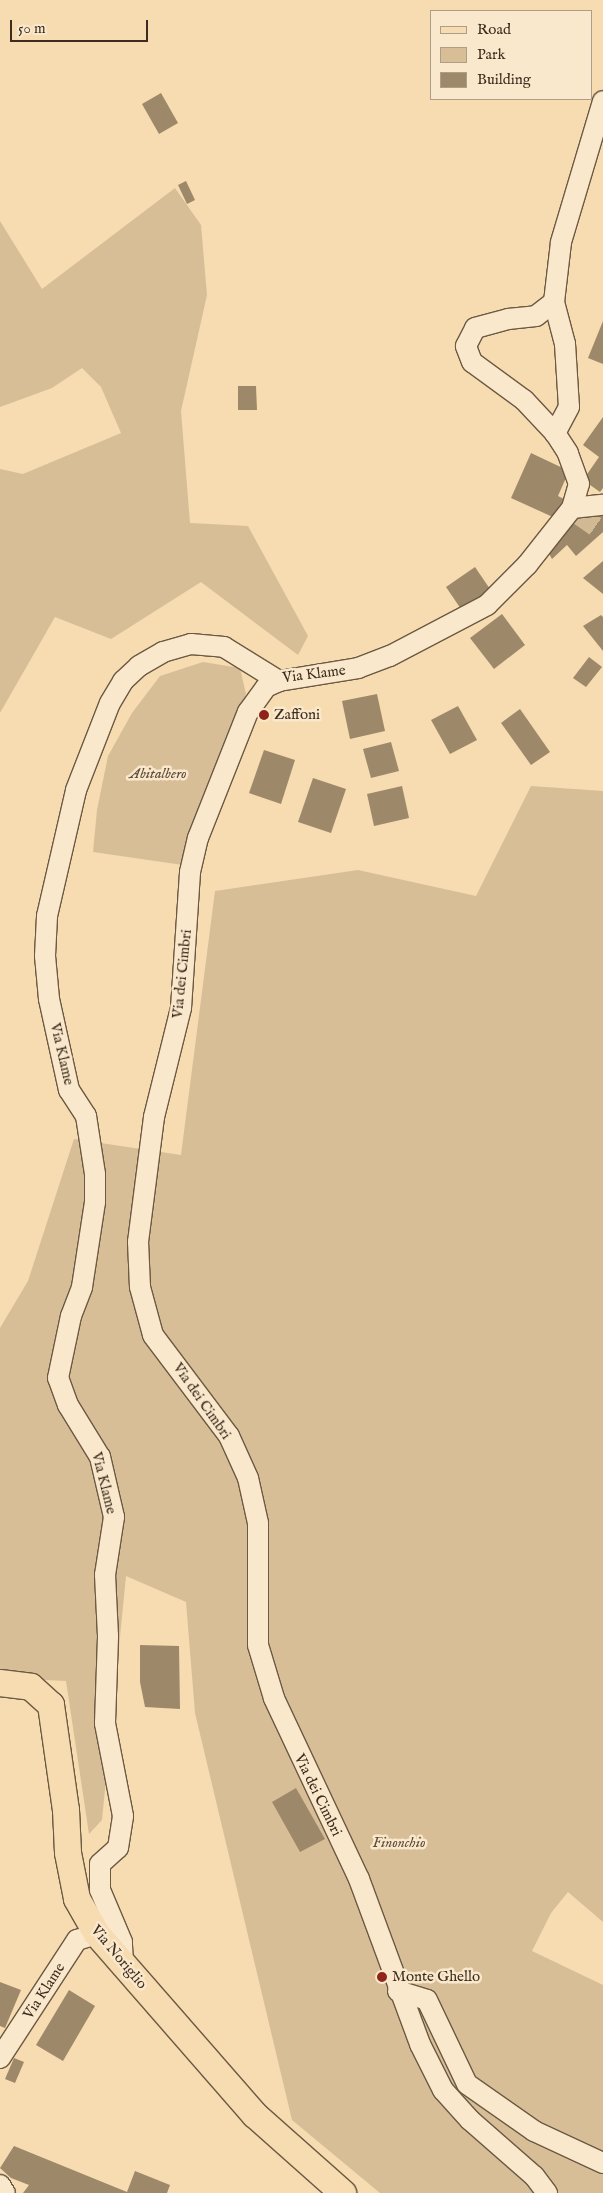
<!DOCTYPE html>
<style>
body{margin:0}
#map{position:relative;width:603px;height:2193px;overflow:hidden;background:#f6dcb0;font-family:"IM FELL English",serif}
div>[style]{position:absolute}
.green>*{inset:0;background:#d7be97}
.building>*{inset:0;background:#9e886a}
.minor-tunnel>*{height:20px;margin-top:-10px;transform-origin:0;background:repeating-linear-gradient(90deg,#d1b993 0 20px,transparent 0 30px)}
.roads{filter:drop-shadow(1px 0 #6c5943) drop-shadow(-1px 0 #6c5943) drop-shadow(0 1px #6c5943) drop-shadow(0 -1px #6c5943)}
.minor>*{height:20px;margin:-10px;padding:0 10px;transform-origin:10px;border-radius:10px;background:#f9e8cc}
.major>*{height:26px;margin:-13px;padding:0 13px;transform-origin:13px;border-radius:13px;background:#f6dcb0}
.dots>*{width:14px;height:14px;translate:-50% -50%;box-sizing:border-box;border:2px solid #f9e8cc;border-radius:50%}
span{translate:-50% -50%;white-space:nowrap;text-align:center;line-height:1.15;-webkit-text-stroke:5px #f9e8cc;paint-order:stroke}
.street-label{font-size:15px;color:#3e2d1f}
.poi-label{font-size:15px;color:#3e2d1f}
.left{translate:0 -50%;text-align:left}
.park-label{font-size:15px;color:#5d4a37;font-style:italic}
.legend{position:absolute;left:430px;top:10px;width:162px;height:90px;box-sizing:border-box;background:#f9e8cc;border:1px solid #ae9d87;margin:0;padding:6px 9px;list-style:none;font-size:15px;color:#3e2d1f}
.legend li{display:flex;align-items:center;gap:10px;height:25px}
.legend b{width:25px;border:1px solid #ae9d87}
.scale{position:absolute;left:10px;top:20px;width:138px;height:22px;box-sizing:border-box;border:2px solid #3e2d1f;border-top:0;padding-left:6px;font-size:15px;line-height:18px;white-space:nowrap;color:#3e2d1f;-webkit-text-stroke:4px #f9e8cc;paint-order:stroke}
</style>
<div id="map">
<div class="green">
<i style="clip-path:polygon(175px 188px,201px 225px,207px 295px,181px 411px,190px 523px,248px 526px,308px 636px,298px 655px,201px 582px,111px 639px,55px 617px,0 713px,0 469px,23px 474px,121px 433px,101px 387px,82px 368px,52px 388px,0 407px,0 221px,42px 289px)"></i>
<i style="clip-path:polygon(203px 662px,240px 668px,246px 694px,183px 865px,93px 852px,97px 810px,108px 756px,132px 713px,160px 676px)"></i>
<i style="clip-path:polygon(531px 786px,603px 791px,603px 1922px,568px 1892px,551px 1913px,532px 1951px,603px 1985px,603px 2193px,380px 2193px,292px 2120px,195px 1713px,186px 1602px,126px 1576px,102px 1820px,89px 1834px,66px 1681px,0 1678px,0 1328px,28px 1281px,74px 1139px,181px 1155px,215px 891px,358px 870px,476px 896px)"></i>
</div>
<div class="building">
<i style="clip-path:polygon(161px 93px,178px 123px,159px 134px,142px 104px)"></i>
<i style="clip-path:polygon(186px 181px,195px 200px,187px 204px,178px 185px)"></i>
<i style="clip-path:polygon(603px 321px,603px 364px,588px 358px)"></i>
<i style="clip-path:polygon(238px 386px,256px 386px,257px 410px,238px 410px)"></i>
<i style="clip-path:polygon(603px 417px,603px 488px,600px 492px,583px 480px,599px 457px,583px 445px)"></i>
<i style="clip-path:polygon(531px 453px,569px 471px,558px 496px,564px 499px,555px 518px,511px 498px)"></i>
<i style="clip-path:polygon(603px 509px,603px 532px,576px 556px,567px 545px,552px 559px,546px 548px,572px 517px)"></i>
<i style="clip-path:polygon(603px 561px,603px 594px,583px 578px)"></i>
<i style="clip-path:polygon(475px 567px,492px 592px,463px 612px,446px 587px)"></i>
<i style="clip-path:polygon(502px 614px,525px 645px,494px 669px,470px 638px)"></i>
<i style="clip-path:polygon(601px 615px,603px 617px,603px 651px,583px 626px)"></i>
<i style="clip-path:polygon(589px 657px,602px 667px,586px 687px,573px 678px)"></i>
<i style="clip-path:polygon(377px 694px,385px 731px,350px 739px,342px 701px)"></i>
<i style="clip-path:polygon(458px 706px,477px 740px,450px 754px,431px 720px)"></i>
<i style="clip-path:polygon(520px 709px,550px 752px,531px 765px,501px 723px)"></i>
<i style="clip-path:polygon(391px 742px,399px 771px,371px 778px,363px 749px)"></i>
<i style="clip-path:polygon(264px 750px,295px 760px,281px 804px,249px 793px)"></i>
<i style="clip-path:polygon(313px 778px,346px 789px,331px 833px,298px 822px)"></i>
<i style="clip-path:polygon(402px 786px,409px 818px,374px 826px,367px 794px)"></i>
<i style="clip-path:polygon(140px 1645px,179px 1646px,180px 1709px,145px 1707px,140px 1682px)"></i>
<i style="clip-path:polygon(296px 1788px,325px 1839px,300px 1852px,272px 1802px)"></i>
<i style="clip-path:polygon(0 1982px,21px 1990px,5px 2028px,0 2026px)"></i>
<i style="clip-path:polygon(69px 1990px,95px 2006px,63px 2061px,36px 2045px)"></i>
<i style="clip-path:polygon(14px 2058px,24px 2062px,15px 2083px,5px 2079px)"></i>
<i style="clip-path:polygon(14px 2146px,127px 2192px,135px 2171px,170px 2185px,167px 2193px,23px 2193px,29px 2185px,11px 2178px,0 2168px)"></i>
</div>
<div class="minor-tunnel">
<i style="left:579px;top:515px;width:29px;rotate:35deg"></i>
</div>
<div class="roads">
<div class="minor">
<i style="left:554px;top:302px;width:43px;rotate:75.3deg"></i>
<i style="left:565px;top:344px;width:63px;rotate:86.4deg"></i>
<i style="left:569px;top:407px;width:30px;rotate:118deg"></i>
<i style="left:572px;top:508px;width:31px;rotate:-6deg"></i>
<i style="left:123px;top:1964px;width:22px;rotate:-93deg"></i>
<i style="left:122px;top:1942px;width:56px;rotate:-112.9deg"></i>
<i style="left:100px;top:1890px;width:26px;rotate:-90deg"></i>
<i style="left:100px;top:1864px;width:24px;rotate:-42deg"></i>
<i style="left:118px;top:1848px;width:32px;rotate:-81deg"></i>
<i style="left:123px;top:1816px;width:95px;rotate:-101deg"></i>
<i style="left:105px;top:1723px;width:87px;rotate:-88deg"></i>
<i style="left:108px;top:1636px;width:61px;rotate:-92.8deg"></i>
<i style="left:105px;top:1575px;width:59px;rotate:-81.2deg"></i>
<i style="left:114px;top:1517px;width:62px;rotate:-103.1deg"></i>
<i style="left:100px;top:1457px;width:61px;rotate:-121.6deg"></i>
<i style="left:68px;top:1405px;width:29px;rotate:-110deg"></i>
<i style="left:58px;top:1378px;width:63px;rotate:-78.2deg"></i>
<i style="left:71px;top:1316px;width:31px;rotate:-69deg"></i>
<i style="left:82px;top:1287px;width:86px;rotate:-81.3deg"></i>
<i style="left:95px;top:1202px;width:28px;rotate:-90deg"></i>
<i style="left:95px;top:1174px;width:59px;rotate:-98.8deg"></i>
<i style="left:86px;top:1116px;width:31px;rotate:-123deg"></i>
<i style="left:69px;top:1090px;width:93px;rotate:-102.4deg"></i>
<i style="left:49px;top:999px;width:43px;rotate:-95.3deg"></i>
<i style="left:45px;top:956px;width:40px;rotate:-87.1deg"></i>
<i style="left:47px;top:916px;width:129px;rotate:-77deg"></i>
<i style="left:76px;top:790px;width:93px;rotate:-68.7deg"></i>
<i style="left:110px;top:703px;width:26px;rotate:-59deg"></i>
<i style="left:123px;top:681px;width:22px;rotate:-43deg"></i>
<i style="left:139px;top:666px;width:28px;rotate:-30deg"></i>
<i style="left:163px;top:652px;width:29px;rotate:-16deg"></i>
<i style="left:191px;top:644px;width:33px;rotate:5deg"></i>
<i style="left:224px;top:647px;width:65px;rotate:31.7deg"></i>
<i style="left:398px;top:1991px;width:30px;rotate:17deg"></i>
<i style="left:427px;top:2000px;width:93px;rotate:64.5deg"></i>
<i style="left:467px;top:2084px;width:82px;rotate:35deg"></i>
<i style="left:534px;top:2131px;width:76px;rotate:24.9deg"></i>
<i style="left:0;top:2058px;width:141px;rotate:-56.9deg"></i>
<i style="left:77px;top:1940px;width:21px;rotate:-17deg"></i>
<i style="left:0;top:2185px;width:9px;rotate:58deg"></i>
<i style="left:547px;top:2193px;width:21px;rotate:-127deg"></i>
<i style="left:534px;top:2176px;width:85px;rotate:-138.8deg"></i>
<i style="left:470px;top:2120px;width:40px;rotate:-132deg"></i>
<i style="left:443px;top:2090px;width:51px;rotate:-116.6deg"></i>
<i style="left:420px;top:2044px;width:176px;rotate:-110.3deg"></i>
<i style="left:359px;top:1879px;width:200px;rotate:-115.2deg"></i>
<i style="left:274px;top:1698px;width:55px;rotate:-106.8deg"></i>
<i style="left:258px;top:1645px;width:122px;rotate:-90deg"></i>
<i style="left:258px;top:1523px;width:46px;rotate:-102.5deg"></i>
<i style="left:248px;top:1478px;width:46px;rotate:-114.3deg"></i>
<i style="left:229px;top:1436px;width:126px;rotate:-127deg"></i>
<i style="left:153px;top:1335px;width:50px;rotate:-105.2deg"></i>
<i style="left:140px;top:1287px;width:45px;rotate:-92.5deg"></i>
<i style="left:138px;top:1242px;width:126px;rotate:-82.7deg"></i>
<i style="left:154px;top:1117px;width:112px;rotate:-76.1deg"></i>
<i style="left:181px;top:1008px;width:136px;rotate:-86.2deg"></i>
<i style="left:190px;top:872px;width:35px;rotate:-77deg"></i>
<i style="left:198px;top:838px;width:136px;rotate:-68.4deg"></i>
<i style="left:248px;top:712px;width:31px;rotate:-54deg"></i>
<i style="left:266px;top:687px;width:14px;rotate:-25deg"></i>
<i style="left:279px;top:681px;width:80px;rotate:-9.3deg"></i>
<i style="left:358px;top:668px;width:34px;rotate:-21deg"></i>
<i style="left:390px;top:656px;width:110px;rotate:-27.7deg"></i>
<i style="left:487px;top:605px;width:57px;rotate:-45deg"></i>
<i style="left:527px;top:565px;width:73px;rotate:-51.7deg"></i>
<i style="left:572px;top:508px;width:25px;rotate:-74deg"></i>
<i style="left:579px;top:484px;width:33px;rotate:-110deg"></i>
<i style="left:568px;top:453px;width:24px;rotate:-123deg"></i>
<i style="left:555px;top:433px;width:45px;rotate:-133.2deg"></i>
<i style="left:524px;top:400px;width:64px;rotate:-143.8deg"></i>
<i style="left:472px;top:362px;width:17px;rotate:-111deg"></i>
<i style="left:466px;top:346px;width:20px;rotate:-63deg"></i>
<i style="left:475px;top:328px;width:34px;rotate:-15deg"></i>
<i style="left:508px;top:319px;width:28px;rotate:-6deg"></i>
<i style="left:536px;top:316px;width:23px;rotate:-38deg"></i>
<i style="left:554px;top:302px;width:60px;rotate:-83.3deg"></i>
<i style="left:561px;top:242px;width:147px;rotate:-73.4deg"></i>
</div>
<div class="major">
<i style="left:0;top:1683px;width:31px;rotate:7deg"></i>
<i style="left:31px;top:1687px;width:27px;rotate:42deg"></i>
<i style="left:51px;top:1705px;width:106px;rotate:81.9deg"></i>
<i style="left:66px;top:1810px;width:43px;rotate:87.3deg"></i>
<i style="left:68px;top:1853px;width:47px;rotate:78.9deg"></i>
<i style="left:77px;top:1899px;width:40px;rotate:60.3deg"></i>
<i style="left:97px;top:1934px;width:240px;rotate:48.9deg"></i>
<i style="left:255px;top:2115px;width:118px;rotate:41.6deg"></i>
</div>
</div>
<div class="dots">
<i style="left:264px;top:715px;background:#8f2418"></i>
<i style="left:382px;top:1977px;background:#8f2418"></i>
</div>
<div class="street-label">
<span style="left:314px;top:674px;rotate:-7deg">Via Klame</span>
<span style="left:182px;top:974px;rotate:-84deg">Via dei Cimbri</span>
<span style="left:62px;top:1054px;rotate:77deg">Via Klame</span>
<span style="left:202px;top:1401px;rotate:55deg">Via dei Cimbri</span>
<span style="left:104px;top:1483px;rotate:76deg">Via Klame</span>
<span style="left:318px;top:1795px;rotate:64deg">Via dei Cimbri</span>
<span style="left:119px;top:1957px;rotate:50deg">Via Noriglio</span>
<span style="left:44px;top:1991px;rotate:-57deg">Via Klame</span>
</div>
<div class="poi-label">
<span class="left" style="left:274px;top:715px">Zaffoni</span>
<span class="left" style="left:392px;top:1977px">Monte Ghello</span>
</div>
<div class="park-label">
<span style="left:158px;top:774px">Abitalbero</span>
<span style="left:399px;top:1843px">Finonchio</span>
</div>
<ul class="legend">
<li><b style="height:6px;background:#f6dcb0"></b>Road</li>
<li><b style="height:14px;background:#d7be97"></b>Park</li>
<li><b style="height:14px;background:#9e886a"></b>Building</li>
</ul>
<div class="scale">50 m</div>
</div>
